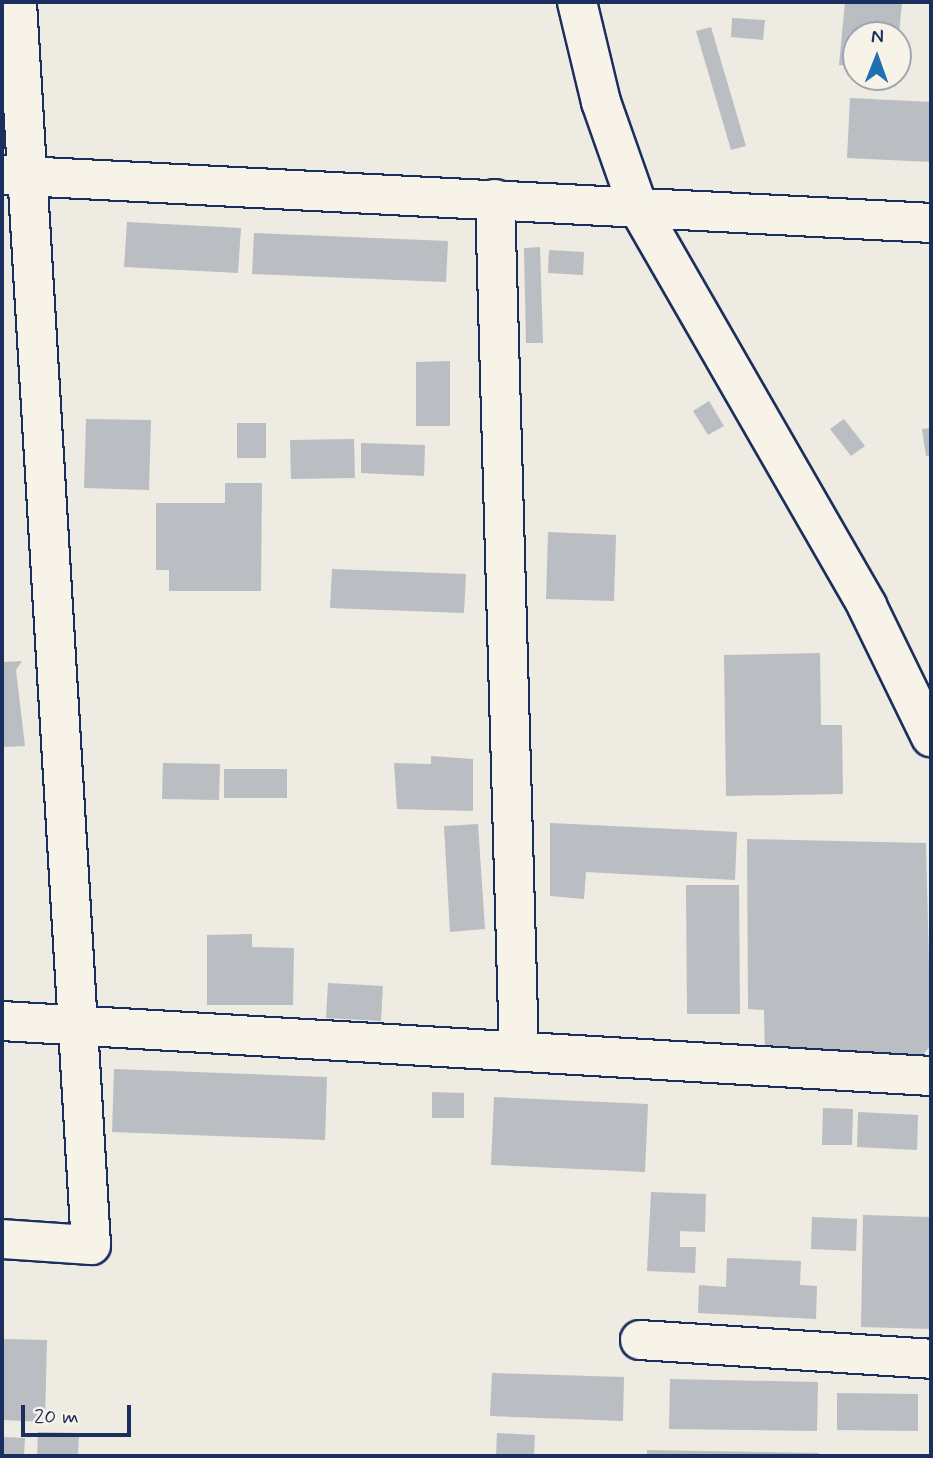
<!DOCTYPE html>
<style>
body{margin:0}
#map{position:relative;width:933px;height:1458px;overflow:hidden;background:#eeebe2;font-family:Mynerve,sans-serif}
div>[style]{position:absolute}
.building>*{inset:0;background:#babdc2}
.roads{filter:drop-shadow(2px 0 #1b2f5e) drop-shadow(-2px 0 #1b2f5e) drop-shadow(0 2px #1b2f5e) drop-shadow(0 -2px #1b2f5e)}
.minor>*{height:38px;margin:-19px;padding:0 19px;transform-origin:19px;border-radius:19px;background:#f7f3e8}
.secondary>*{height:38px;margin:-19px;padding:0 19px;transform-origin:19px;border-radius:19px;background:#f7f3e8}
span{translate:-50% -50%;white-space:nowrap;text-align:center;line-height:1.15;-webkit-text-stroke:7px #f7f3e8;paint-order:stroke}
.frame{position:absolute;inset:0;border:4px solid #1b2f5e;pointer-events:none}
.north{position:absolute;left:842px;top:21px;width:70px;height:70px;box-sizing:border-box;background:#f7f3e8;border:2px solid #9fa5b1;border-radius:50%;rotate:1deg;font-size:19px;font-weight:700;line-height:28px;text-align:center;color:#1b2f5e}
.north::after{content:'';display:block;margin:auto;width:24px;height:32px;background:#1f6fb2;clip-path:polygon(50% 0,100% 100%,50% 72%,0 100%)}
.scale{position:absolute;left:21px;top:1405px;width:110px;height:32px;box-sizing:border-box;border:4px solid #1b2f5e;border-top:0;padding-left:9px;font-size:21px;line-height:24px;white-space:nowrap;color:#1b2f5e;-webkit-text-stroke:5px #f7f3e8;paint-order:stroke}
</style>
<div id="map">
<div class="building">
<i style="clip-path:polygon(845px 2px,902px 2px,899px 35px,856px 35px,856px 67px,839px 65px)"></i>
<i style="clip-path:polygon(732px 18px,765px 20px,763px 40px,731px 37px)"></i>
<i style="clip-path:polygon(711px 27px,746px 146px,731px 150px,696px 31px)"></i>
<i style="clip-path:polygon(850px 98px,931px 102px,931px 162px,847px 158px)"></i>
<i style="clip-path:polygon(127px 222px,241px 228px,238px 273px,124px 267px)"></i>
<i style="clip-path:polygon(254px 233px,448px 241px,446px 282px,252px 274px)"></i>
<i style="clip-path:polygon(540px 247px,543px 343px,526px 343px,524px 248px)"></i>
<i style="clip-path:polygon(549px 250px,584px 252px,583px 275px,548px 273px)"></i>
<i style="clip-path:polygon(450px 361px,450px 426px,416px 426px,416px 362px)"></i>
<i style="clip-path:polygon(709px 401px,724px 426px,708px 435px,693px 411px)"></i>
<i style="clip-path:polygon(86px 419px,151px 420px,149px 490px,84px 488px)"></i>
<i style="clip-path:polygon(844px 419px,865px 446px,851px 456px,830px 429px)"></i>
<i style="clip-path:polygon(237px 423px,266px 423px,266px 458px,237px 458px)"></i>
<i style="clip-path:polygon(931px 428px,931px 455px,926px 456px,922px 429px)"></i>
<i style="clip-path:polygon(354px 439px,355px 478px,291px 479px,290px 440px)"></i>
<i style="clip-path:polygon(361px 443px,425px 445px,424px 476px,361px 473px)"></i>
<i style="clip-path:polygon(225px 483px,262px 483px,261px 591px,169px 591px,169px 570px,156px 570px,156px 503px,225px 503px)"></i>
<i style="clip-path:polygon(548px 532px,616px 535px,614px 601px,546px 599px)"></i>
<i style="clip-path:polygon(332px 569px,466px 574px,464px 613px,330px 608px)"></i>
<i style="clip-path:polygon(820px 653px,821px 725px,842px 725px,843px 794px,726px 796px,724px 655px)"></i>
<i style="clip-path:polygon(22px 661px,16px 670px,25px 746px,2px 747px,2px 662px)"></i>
<i style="clip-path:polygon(431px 756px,473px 759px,473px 811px,397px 809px,394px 763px,431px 764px)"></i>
<i style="clip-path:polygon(163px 763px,220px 764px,219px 800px,162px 799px)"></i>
<i style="clip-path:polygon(224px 769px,287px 769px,287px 798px,224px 798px)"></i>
<i style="clip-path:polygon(550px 823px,737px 832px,735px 880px,586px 872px,584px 899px,550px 896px)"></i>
<i style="clip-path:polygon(478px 824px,485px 929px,450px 932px,444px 826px)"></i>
<i style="clip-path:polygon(747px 839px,926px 843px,931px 1045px,918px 1061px,765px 1056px,764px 1010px,748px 1009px)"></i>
<i style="clip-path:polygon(686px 885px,739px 885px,740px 1014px,687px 1014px)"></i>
<i style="clip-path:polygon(252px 934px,252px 947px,294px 948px,293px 1005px,207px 1005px,207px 935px)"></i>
<i style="clip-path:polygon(328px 983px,383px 986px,381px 1021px,326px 1018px)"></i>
<i style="clip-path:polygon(114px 1069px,327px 1077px,325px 1140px,112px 1132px)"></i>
<i style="clip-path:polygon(432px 1092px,464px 1093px,464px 1118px,432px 1118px)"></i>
<i style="clip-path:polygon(494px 1097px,648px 1104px,645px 1172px,491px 1165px)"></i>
<i style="clip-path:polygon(823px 1108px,853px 1109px,852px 1145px,822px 1145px)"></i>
<i style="clip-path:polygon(858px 1112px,918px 1115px,917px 1150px,857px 1147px)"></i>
<i style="clip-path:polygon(651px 1192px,706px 1194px,705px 1232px,680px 1231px,680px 1247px,696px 1247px,695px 1273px,647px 1271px)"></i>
<i style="clip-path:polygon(863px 1215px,931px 1217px,931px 1329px,861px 1327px)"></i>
<i style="clip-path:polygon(812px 1217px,857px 1219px,856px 1251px,811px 1249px)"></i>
<i style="clip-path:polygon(727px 1258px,801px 1261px,800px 1285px,817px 1286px,816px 1319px,698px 1313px,699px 1285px,726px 1287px)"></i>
<i style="clip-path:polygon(2px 1339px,47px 1340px,45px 1422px,2px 1420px)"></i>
<i style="clip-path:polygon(492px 1373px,624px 1377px,623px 1421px,490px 1416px)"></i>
<i style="clip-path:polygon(670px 1379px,818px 1382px,817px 1431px,669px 1429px)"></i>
<i style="clip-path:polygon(837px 1393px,918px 1394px,918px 1431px,837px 1430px)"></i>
<i style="clip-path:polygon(38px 1432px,79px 1433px,78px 1456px,37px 1456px)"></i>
<i style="clip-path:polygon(497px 1433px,535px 1435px,534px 1456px,496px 1456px)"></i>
<i style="clip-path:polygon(2px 1437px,25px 1438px,24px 1456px,2px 1456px)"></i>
<i style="clip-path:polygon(647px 1450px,819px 1453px,819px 1456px,647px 1456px)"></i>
</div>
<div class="roads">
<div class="minor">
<i style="left:4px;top:175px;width:928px;rotate:2.96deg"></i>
<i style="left:495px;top:199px;width:853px;rotate:88.39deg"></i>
<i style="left:2px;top:1021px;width:931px;rotate:3.39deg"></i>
<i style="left:2px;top:1239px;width:89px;rotate:3.9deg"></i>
<i style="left:91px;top:1245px;width:1245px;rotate:-93.41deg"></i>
<i style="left:640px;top:1340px;width:292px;rotate:3.7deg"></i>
</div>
<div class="secondary">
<i style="left:577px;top:2px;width:103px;rotate:76.5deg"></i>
<i style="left:601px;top:102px;width:111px;rotate:70.6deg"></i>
<i style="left:638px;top:207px;width:460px;rotate:60.1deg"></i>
<i style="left:867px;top:606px;width:146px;rotate:64deg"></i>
</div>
</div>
<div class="frame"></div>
<div class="north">N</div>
<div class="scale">20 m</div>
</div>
